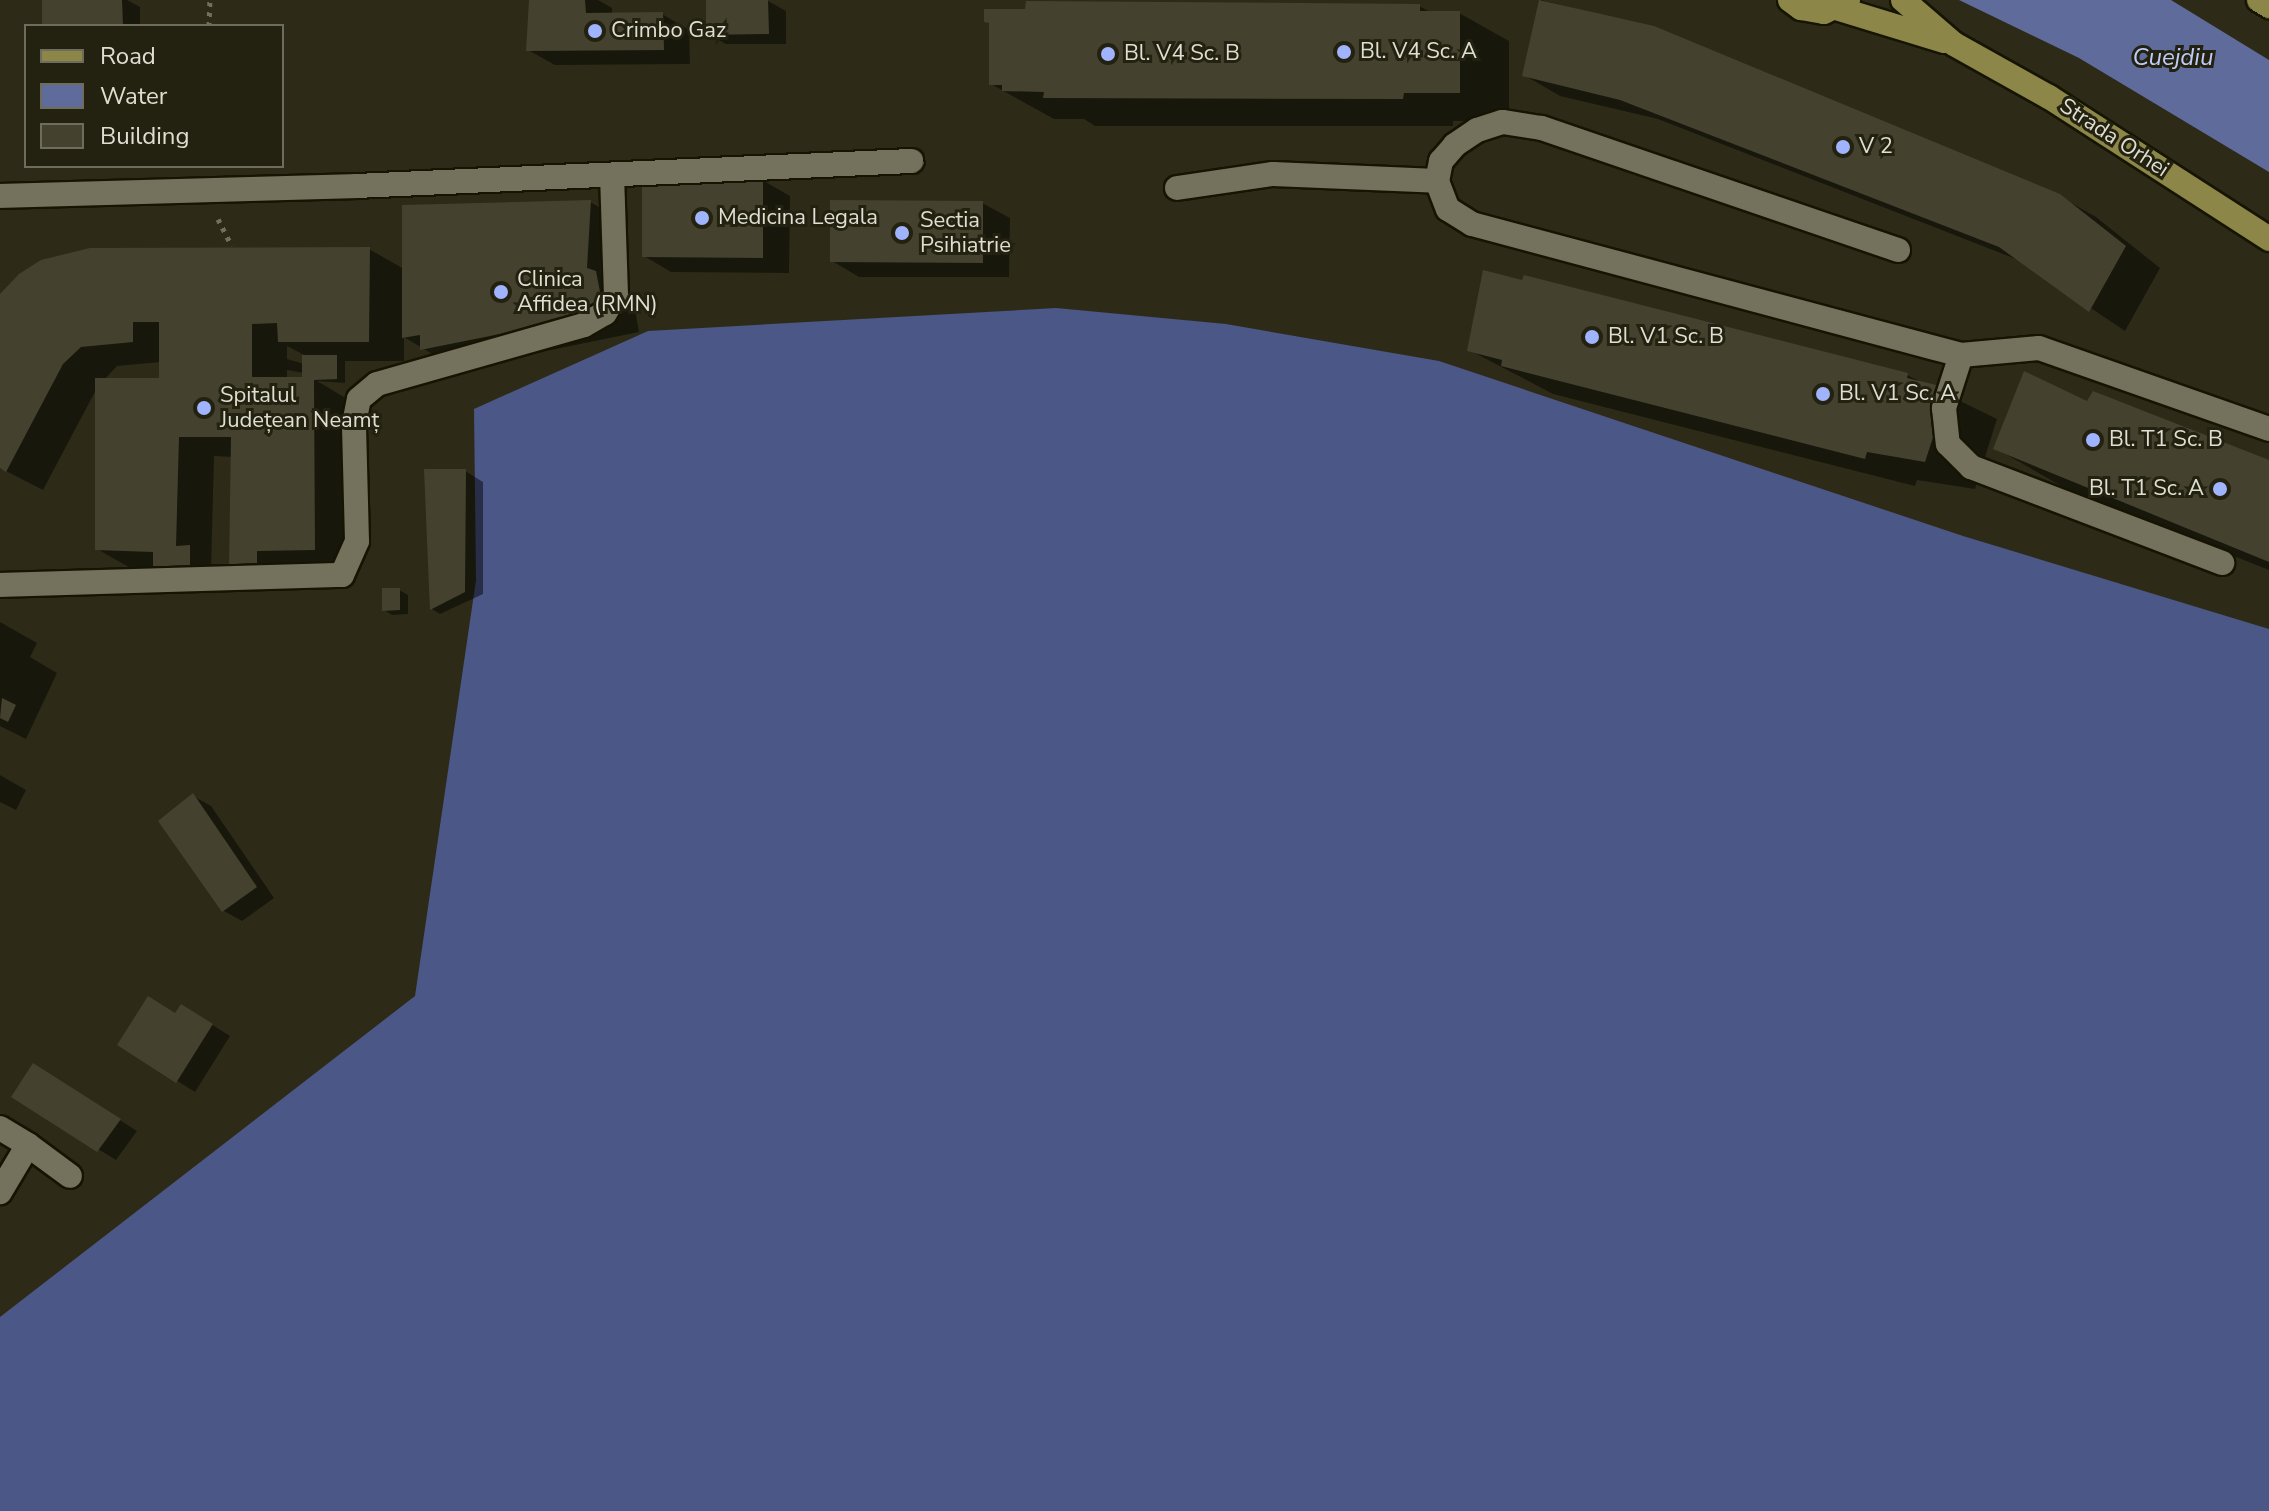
<!DOCTYPE html>
<meta charset="utf-8">
<style>
body{margin:0}
#map{position:relative;width:2269px;height:1511px;overflow:hidden;background:#2d2b18;font-family:"Nunito Sans",sans-serif}
div>[style]{position:absolute}
.forest>*{inset:0;background:#4b5786}
.water>*{inset:0;background:#5f6b9b}
.shadow>*{inset:0;background:#0007}
.building>*{inset:0;background:#44422e}
.path>*{height:5px;margin-top:-2.5px;transform-origin:0;background:repeating-linear-gradient(90deg,#71705f 0 4px,transparent 0 10px)}
.roads{filter:drop-shadow(2px 0 #161403) drop-shadow(-2px 0 #161403) drop-shadow(0 2px #161403) drop-shadow(0 -2px #161403)}
.minor>*{height:24px;margin:-12px;padding:0 12px;transform-origin:12px;border-radius:12px;background:#74725d}
.major>*{height:24px;margin:-12px;padding:0 12px;transform-origin:12px;border-radius:12px;background:#8c8648}
.dots>*{width:22px;height:22px;translate:-50% -50%;box-sizing:border-box;border:4px solid #23210f;border-radius:50%}
span{translate:-50% -50%;white-space:nowrap;text-align:center;line-height:1.15;-webkit-text-stroke:6px #23210f;paint-order:stroke}
.poi-label{font-size:22px;color:#dfded2}
.left{translate:0 -50%;text-align:left}
.right{translate:-100% -50%;text-align:right}
.street-label{font-size:22px;color:#dfded2}
.water-label{font-size:24px;color:#bfccf9;font-style:italic}
.legend{position:absolute;left:24px;top:24px;width:260px;height:144px;box-sizing:border-box;background:#23210f;border:2px solid #6e6d5d;margin:0;padding:10px 14px;list-style:none;font-size:24px;color:#dfded2}
.legend li{display:flex;align-items:center;gap:16px;height:40px}
.legend b{width:40px;border:2px solid #6e6d5d}
</style>
<div id="map">
<div class="forest">
<i style="clip-path:polygon(1056px 308px,1226px 324px,1439px 361px,1963px 536px,2269px 629px,2269px 1511px,0 1511px,0 1317px,415px 996px,476px 580px,474px 409px,648px 331px)"></i>
</div>
<div class="water">
<i style="clip-path:polygon(1959px 0,2171px 0,2269px 60px,2269px 172px,2079px 58px)"></i>
</div>
<div class="shadow">
<i style="clip-path:polygon(44px 0,127px 0,140px 7px,140px 26px,44px 26px)"></i>
<i style="clip-path:polygon(531px 0,598px 0,612px 8px,612px 14px,662px 14px,689px 30px,690px 64px,555px 65px,528px 50px)"></i>
<i style="clip-path:polygon(708px 0,768px 1px,786px 11px,786px 44px,726px 44px,708px 34px)"></i>
<i style="clip-path:polygon(1541px 0,1654px 28px,2059px 196px,2096px 217px,2160px 268px,2125px 331px,2021px 261px,1658px 119px,1560px 96px,1524px 75px)"></i>
<i style="clip-path:polygon(1419px 6px,1432px 13px,1459px 13px,1509px 41px,1509px 121px,1453px 121px,1453px 126px,1095px 126px,1084px 119px,1054px 119px,991px 84px,991px 25px,986px 21px)"></i>
<i style="clip-path:polygon(762px 180px,790px 196px,789px 273px,671px 272px,644px 256px)"></i>
<i style="clip-path:polygon(evenodd,590px 202px,626px 222px,622px 287px,632px 293px,639px 332px,457px 369px,404px 337px,404px 361px,345px 361px,345px 383px,317px 381px,349px 400px,350px 570px,292px 570px,292px 590px,267px 590px,231px 569px,233px 457px,214px 456px,211px 571px,132px 569px,97px 549px,97px 388px,43px 490px,0 468px,0 296px,369px 249px,404px 269px,590px 202px,287px 346px,304px 355px,304px 364px,287px 359px,287px 346px,590px 202px,161px 362px,161px 380px,104px 380px,117px 366px,161px 362px,590px 202px,287px 370px,304px 373px,309px 379px,287px 379px,287px 370px)"></i>
<i style="clip-path:polygon(982px 203px,1010px 218px,1009px 277px,859px 277px,832px 261px)"></i>
<i style="clip-path:polygon(1469px 350px,1907px 375px,1997px 419px,1975px 489px,1917px 480px,1915px 486px,1553px 394px)"></i>
<i style="clip-path:polygon(2087px 404px,2269px 462px,2269px 570px,2070px 491px,1995px 448px)"></i>
<i style="clip-path:polygon(465px 471px,483px 482px,483px 594px,440px 614px,432px 609px,432px 585px)"></i>
<i style="clip-path:polygon(399px 590px,408px 595px,408px 614px,392px 615px,384px 610px)"></i>
<i style="clip-path:polygon(0 622px,37px 643px,30px 657px,57px 673px,26px 739px,0 726px)"></i>
<i style="clip-path:polygon(0 775px,26px 790px,16px 810px,0 802px)"></i>
<i style="clip-path:polygon(193px 796px,211px 806px,274px 898px,242px 921px,224px 911px)"></i>
<i style="clip-path:polygon(176px 1015px,200px 1017px,230px 1036px,195px 1092px,120px 1045px)"></i>
<i style="clip-path:polygon(51px 1076px,137px 1131px,116px 1160px,13px 1097px)"></i>
</div>
<div class="building">
<i style="clip-path:polygon(42px 0,122px 0,123px 26px,42px 26px)"></i>
<i style="clip-path:polygon(529px 0,585px 0,586px 13px,663px 12px,664px 50px,526px 51px)"></i>
<i style="clip-path:polygon(706px 0,768px 0,769px 34px,706px 35px)"></i>
<i style="clip-path:polygon(1539px 0,1654px 26px,2060px 194px,2126px 246px,2089px 312px,1999px 247px,1620px 100px,1522px 76px)"></i>
<i style="clip-path:polygon(1026px 1px,1420px 4px,1420px 11px,1460px 11px,1460px 93px,1404px 93px,1403px 99px,1043px 98px,1044px 92px,1002px 91px,1002px 85px,989px 85px,989px 23px,984px 22px,984px 9px,1025px 9px)"></i>
<i style="clip-path:polygon(642px 177px,763px 178px,763px 258px,642px 257px)"></i>
<i style="clip-path:polygon(591px 200px,587px 268px,596px 271px,604px 313px,420px 350px,420px 335px,402px 338px,402px 205px)"></i>
<i style="clip-path:polygon(830px 200px,983px 201px,983px 263px,830px 262px)"></i>
<i style="clip-path:polygon(370px 247px,369px 342px,278px 342px,277px 323px,252px 324px,252px 377px,302px 377px,302px 355px,337px 355px,337px 379px,314px 380px,315px 550px,257px 551px,257px 571px,229px 570px,231px 437px,179px 437px,176px 546px,190px 545px,190px 570px,153px 570px,153px 552px,95px 550px,95px 378px,159px 378px,159px 322px,133px 322px,133px 342px,81px 347px,63px 364px,6px 472px,0 468px,0 294px,19px 274px,41px 260px,90px 248px)"></i>
<i style="clip-path:polygon(1483px 270px,1522px 280px,1524px 275px,1908px 373px,1907px 378px,1949px 388px,1925px 462px,1867px 452px,1865px 459px,1501px 366px,1502px 360px,1467px 351px)"></i>
<i style="clip-path:polygon(2024px 371px,2087px 401px,2093px 391px,2269px 460px,2269px 562px,1993px 449px)"></i>
<i style="clip-path:polygon(424px 469px,466px 469px,465px 592px,430px 610px)"></i>
<i style="clip-path:polygon(382px 588px,400px 588px,400px 610px,382px 611px)"></i>
<i style="clip-path:polygon(2px 698px,16px 705px,8px 722px,0 718px)"></i>
<i style="clip-path:polygon(193px 793px,257px 887px,222px 912px,158px 821px)"></i>
<i style="clip-path:polygon(148px 996px,175px 1013px,181px 1004px,213px 1024px,176px 1083px,117px 1045px)"></i>
<i style="clip-path:polygon(33px 1063px,121px 1119px,97px 1152px,11px 1097px)"></i>
</div>
<div class="path">
<i style="left:209px;top:26px;width:26px;rotate:-88deg"></i>
<i style="left:218px;top:219px;width:30px;rotate:63deg"></i>
</div>
<div class="roads">
<div class="minor">
<i style="left:1177px;top:188px;width:97px;rotate:-8.3deg"></i>
<i style="left:1273px;top:174px;width:164px;rotate:2.4deg"></i>
<i style="left:0;top:196px;width:356px;rotate:-1.6deg"></i>
<i style="left:356px;top:186px;width:556px;rotate:-2.58deg"></i>
<i style="left:1898px;top:250px;width:377px;rotate:-161.1deg"></i>
<i style="left:1541px;top:128px;width:39px;rotate:-171deg"></i>
<i style="left:1502px;top:122px;width:26px;rotate:162deg"></i>
<i style="left:1477px;top:130px;width:27px;rotate:146deg"></i>
<i style="left:1455px;top:145px;width:21px;rotate:131deg"></i>
<i style="left:1441px;top:161px;width:20px;rotate:101deg"></i>
<i style="left:1437px;top:181px;width:30px;rotate:69deg"></i>
<i style="left:1448px;top:209px;width:28px;rotate:32deg"></i>
<i style="left:1472px;top:224px;width:506px;rotate:15deg"></i>
<i style="left:1961px;top:355px;width:78px;rotate:-5.1deg"></i>
<i style="left:2039px;top:348px;width:244px;rotate:19.4deg"></i>
<i style="left:1961px;top:355px;width:56px;rotate:107.8deg"></i>
<i style="left:1944px;top:408px;width:36px;rotate:84deg"></i>
<i style="left:1948px;top:444px;width:33px;rotate:45deg"></i>
<i style="left:1971px;top:467px;width:269px;rotate:20.9deg"></i>
<i style="left:0;top:585px;width:342px;rotate:-1.7deg"></i>
<i style="left:342px;top:575px;width:37px;rotate:-66deg"></i>
<i style="left:357px;top:541px;width:117px;rotate:-91.5deg"></i>
<i style="left:354px;top:424px;width:25px;rotate:-79deg"></i>
<i style="left:359px;top:399px;width:23px;rotate:-40deg"></i>
<i style="left:377px;top:384px;width:215px;rotate:-15.9deg"></i>
<i style="left:584px;top:325px;width:24px;rotate:-30deg"></i>
<i style="left:605px;top:313px;width:21px;rotate:-59deg"></i>
<i style="left:616px;top:295px;width:120px;rotate:-91.9deg"></i>
<i style="left:0;top:1128px;width:33px;rotate:31deg"></i>
<i style="left:28px;top:1145px;width:55px;rotate:120.8deg"></i>
<i style="left:28px;top:1145px;width:52px;rotate:36.4deg"></i>
</div>
<div class="major">
<i style="left:1790px;top:0;width:14px;rotate:36deg"></i>
<i style="left:1801px;top:8px;width:23px;rotate:10deg"></i>
<i style="left:1824px;top:12px;width:27px;rotate:-27deg"></i>
<i style="left:1903px;top:0;width:67px;rotate:40.8deg"></i>
<i style="left:1954px;top:44px;width:109px;rotate:29.2deg"></i>
<i style="left:2049px;top:97px;width:262px;rotate:32.8deg"></i>
<i style="left:2259px;top:0;width:12px;rotate:31deg"></i>
<i style="left:1836px;top:8px;width:113px;rotate:17deg"></i>
</div>
</div>
<div class="dots">
<i style="left:595px;top:31px;background:#a0b3fd"></i>
<i style="left:1344px;top:52px;background:#a0b3fd"></i>
<i style="left:1108px;top:54px;background:#a0b3fd"></i>
<i style="left:1843px;top:147px;background:#a0b3fd"></i>
<i style="left:702px;top:218px;background:#a0b3fd"></i>
<i style="left:902px;top:233px;background:#a0b3fd"></i>
<i style="left:501px;top:292px;background:#a0b3fd"></i>
<i style="left:1592px;top:337px;background:#a0b3fd"></i>
<i style="left:1823px;top:394px;background:#a0b3fd"></i>
<i style="left:204px;top:408px;background:#a0b3fd"></i>
<i style="left:2093px;top:440px;background:#a0b3fd"></i>
<i style="left:2220px;top:489px;background:#a0b3fd"></i>
</div>
<div class="poi-label">
<span class="left" style="left:611px;top:31px">Crimbo Gaz</span>
<span class="left" style="left:1360px;top:52px">Bl. V4 Sc. A</span>
<span class="left" style="left:1124px;top:54px">Bl. V4 Sc. B</span>
<span class="left" style="left:1859px;top:147px">V 2</span>
<span class="left" style="left:718px;top:218px">Medicina Legala</span>
<span class="left" style="left:920px;top:233px">Sectia<br>Psihiatrie</span>
<span class="left" style="left:517px;top:292px">Clinica<br>Affidea (RMN)</span>
<span class="left" style="left:1608px;top:337px">Bl. V1 Sc. B</span>
<span class="left" style="left:1839px;top:394px">Bl. V1 Sc. A</span>
<span class="left" style="left:220px;top:408px">Spitalul<br>Județean Neamț</span>
<span class="left" style="left:2109px;top:440px">Bl. T1 Sc. B</span>
<span class="right" style="left:2204px;top:489px">Bl. T1 Sc. A</span>
</div>
<div class="street-label">
<span style="left:2114px;top:138px;rotate:33deg">Strada Orhei</span>
</div>
<div class="water-label">
<span style="left:2173px;top:58px">Cuejdiu</span>
</div>
<ul class="legend">
<li><b style="height:10px;background:#8c8648"></b>Road</li>
<li><b style="height:22px;background:#5f6b9b"></b>Water</li>
<li><b style="height:22px;background:#44422e"></b>Building</li>
</ul>
</div>
